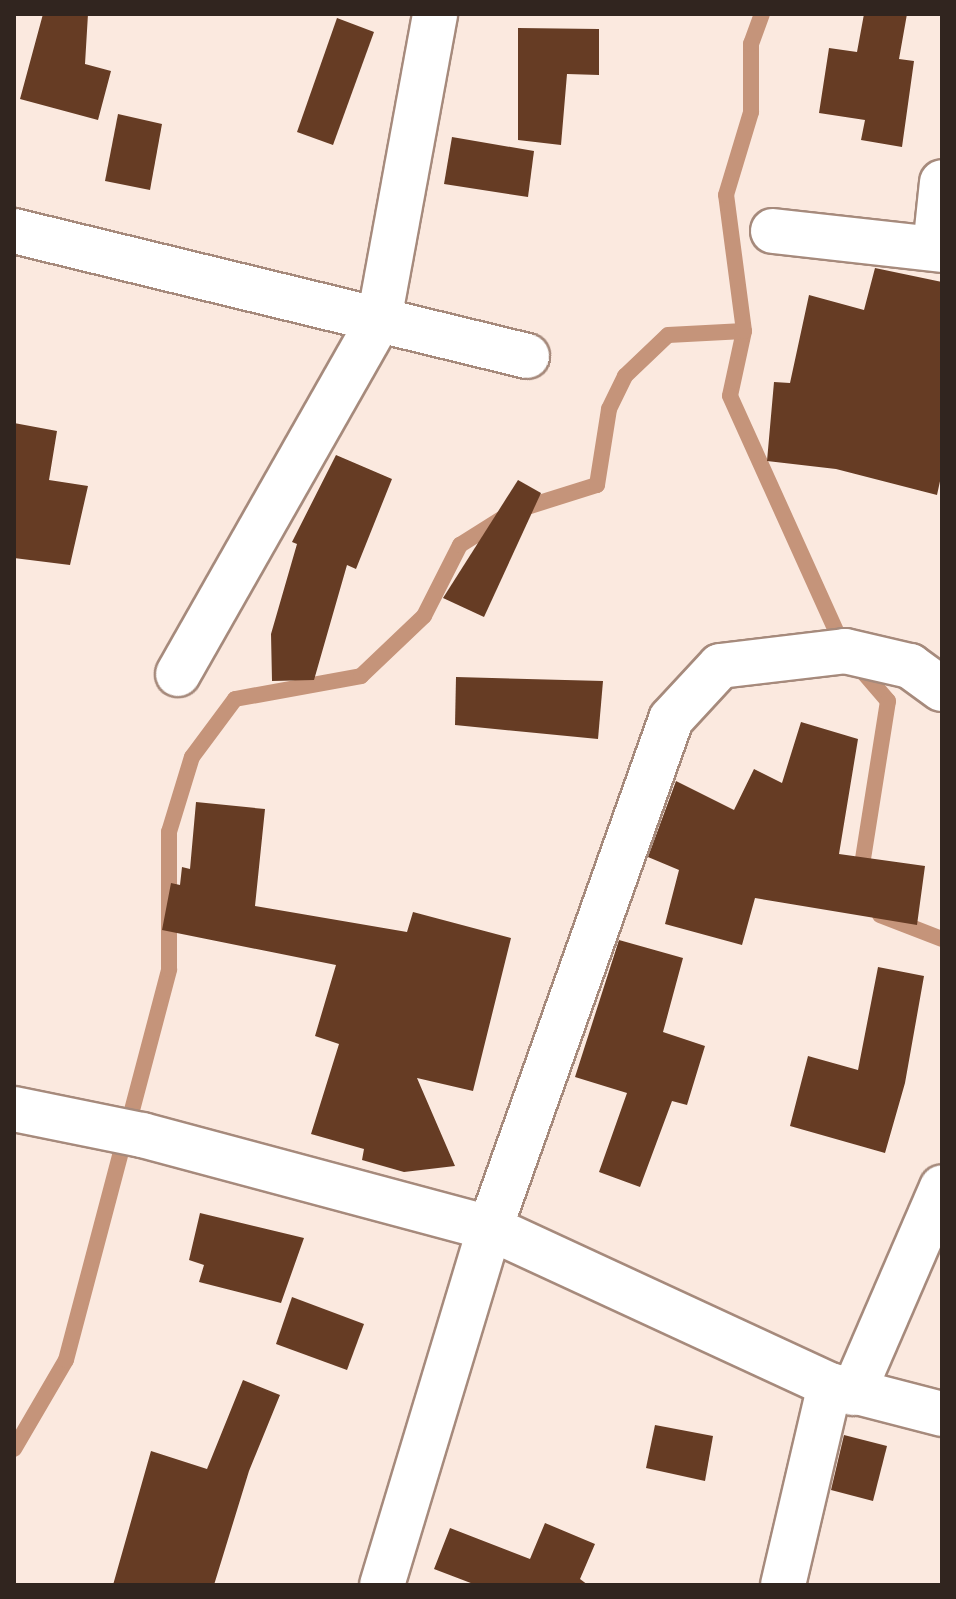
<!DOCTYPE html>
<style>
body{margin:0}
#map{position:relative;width:956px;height:1599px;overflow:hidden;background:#fbe9df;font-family:"Nunito Sans",sans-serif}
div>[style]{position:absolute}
.stream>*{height:16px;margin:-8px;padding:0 8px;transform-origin:8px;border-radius:8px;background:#c5947a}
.building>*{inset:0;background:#663c24}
.roads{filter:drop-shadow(2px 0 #a68a7c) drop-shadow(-2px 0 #a68a7c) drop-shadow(0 2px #a68a7c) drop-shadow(0 -2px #a68a7c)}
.street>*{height:44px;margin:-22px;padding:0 22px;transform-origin:22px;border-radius:22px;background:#fff}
.secondary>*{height:44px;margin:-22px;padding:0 22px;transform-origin:22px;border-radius:22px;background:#fff}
span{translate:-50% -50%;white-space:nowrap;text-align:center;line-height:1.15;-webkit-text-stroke:8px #fff;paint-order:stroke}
.frame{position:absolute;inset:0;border:16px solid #31251f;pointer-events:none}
</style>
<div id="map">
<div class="stream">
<i style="left:744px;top:331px;width:66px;rotate:102.2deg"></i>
<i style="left:730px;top:396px;width:280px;rotate:65.7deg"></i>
<i style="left:845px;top:651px;width:66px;rotate:49.3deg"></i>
<i style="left:888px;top:701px;width:178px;rotate:99deg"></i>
<i style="left:880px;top:915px;width:66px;rotate:21.2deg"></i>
<i style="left:14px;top:1449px;width:103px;rotate:-59.7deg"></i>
<i style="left:66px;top:1360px;width:404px;rotate:-75.2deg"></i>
<i style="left:169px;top:969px;width:137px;rotate:-90deg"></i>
<i style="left:169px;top:832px;width:78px;rotate:-73deg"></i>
<i style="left:192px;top:757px;width:72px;rotate:-53.4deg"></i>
<i style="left:235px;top:699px;width:128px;rotate:-10.3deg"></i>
<i style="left:361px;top:676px;width:87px;rotate:-43.6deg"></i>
<i style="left:424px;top:616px;width:80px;rotate:-63.1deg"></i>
<i style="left:460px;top:545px;width:64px;rotate:-32.2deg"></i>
<i style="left:514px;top:511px;width:87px;rotate:-17.4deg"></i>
<i style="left:597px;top:485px;width:77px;rotate:-81deg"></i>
<i style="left:609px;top:409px;width:37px;rotate:-64deg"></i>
<i style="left:625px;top:376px;width:59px;rotate:-43.6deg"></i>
<i style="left:668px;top:335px;width:76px;rotate:-3deg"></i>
<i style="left:744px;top:331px;width:137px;rotate:-97.5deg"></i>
<i style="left:726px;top:195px;width:87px;rotate:-73.2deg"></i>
<i style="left:751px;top:112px;width:68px;rotate:-90deg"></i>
<i style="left:751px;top:44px;width:32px;rotate:-70deg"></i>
</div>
<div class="building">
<i style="clip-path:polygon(43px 14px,88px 14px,85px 64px,111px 71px,98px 120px,20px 99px)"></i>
<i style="clip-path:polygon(864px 14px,907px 14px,899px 59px,914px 61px,902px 147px,861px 140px,865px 120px,819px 113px,829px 48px,857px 52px)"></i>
<i style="clip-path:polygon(337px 18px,374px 32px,333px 145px,297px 132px)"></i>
<i style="clip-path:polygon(518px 28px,599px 29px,599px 75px,567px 74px,561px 145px,518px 140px)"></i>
<i style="clip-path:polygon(118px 114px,162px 124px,150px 190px,105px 181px)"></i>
<i style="clip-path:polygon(452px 137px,534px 151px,528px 197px,444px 184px)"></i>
<i style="clip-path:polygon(875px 268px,942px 282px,942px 472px,937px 495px,836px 469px,767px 461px,774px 382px,790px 383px,809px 295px,864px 310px)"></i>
<i style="clip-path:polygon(14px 423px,57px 431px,49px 480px,88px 486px,70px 565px,14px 558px)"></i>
<i style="clip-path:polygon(336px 455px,392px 479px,356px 569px,347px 565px,314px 680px,272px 681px,271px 634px,297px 544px,292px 542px)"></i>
<i style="clip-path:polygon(518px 480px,541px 493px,484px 617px,443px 598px)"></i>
<i style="clip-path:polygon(456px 677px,603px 681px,598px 739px,455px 725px)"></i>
<i style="clip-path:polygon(801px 722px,858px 739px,839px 854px,925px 866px,917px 925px,755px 898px,742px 945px,665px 924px,679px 870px,648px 857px,676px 781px,734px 810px,754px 769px,782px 783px)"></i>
<i style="clip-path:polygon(196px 802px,265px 809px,255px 906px,407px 932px,413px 912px,511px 938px,473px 1091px,417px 1078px,455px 1166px,404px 1172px,362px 1160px,364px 1149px,311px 1134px,339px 1044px,315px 1036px,336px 965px,162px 930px,171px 883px,180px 885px,182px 867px,190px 869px)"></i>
<i style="clip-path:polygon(619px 940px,683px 958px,663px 1032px,705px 1046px,687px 1105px,672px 1101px,640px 1187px,599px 1172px,627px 1093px,575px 1077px)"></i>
<i style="clip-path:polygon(878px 967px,924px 976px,905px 1083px,885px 1153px,790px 1126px,808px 1056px,858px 1070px)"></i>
<i style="clip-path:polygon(200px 1213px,304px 1238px,281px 1303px,199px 1282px,204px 1265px,189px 1260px)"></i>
<i style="clip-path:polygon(292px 1297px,364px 1324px,347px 1370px,276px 1344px)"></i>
<i style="clip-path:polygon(243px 1380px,280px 1395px,249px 1471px,214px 1585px,113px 1585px,151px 1451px,207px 1469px)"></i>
<i style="clip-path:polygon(655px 1425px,713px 1436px,705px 1481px,646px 1468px)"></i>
<i style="clip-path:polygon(844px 1435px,887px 1446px,873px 1501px,831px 1490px)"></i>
<i style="clip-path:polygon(545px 1523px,595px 1544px,580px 1579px,588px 1585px,476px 1585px,434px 1569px,450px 1528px,530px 1559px)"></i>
</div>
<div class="roads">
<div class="street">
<i style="left:14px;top:231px;width:528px;rotate:13.69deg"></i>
<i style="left:773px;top:231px;width:170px;rotate:6.4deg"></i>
<i style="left:935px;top:248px;width:66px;rotate:-83.9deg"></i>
<i style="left:178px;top:674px;width:407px;rotate:-60.4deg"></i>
<i style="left:379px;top:320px;width:311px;rotate:-79.6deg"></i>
<i style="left:853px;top:1393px;width:224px;rotate:-66.6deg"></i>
<i style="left:382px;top:1585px;width:373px;rotate:-73.2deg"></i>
<i style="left:490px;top:1228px;width:374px;rotate:24.8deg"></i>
<i style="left:830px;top:1385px;width:116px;rotate:14.5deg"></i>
<i style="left:783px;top:1585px;width:205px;rotate:-76.8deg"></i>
</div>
<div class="secondary">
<i style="left:14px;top:1109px;width:131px;rotate:11.5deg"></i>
<i style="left:142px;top:1135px;width:360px;rotate:15deg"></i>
<i style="left:490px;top:1228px;width:540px;rotate:-70.42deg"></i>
<i style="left:671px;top:719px;width:72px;rotate:-47.2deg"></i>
<i style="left:720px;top:666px;width:126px;rotate:-6.8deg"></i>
<i style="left:845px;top:651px;width:67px;rotate:13deg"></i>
<i style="left:910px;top:666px;width:39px;rotate:36deg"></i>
</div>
</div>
<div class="frame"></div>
</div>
